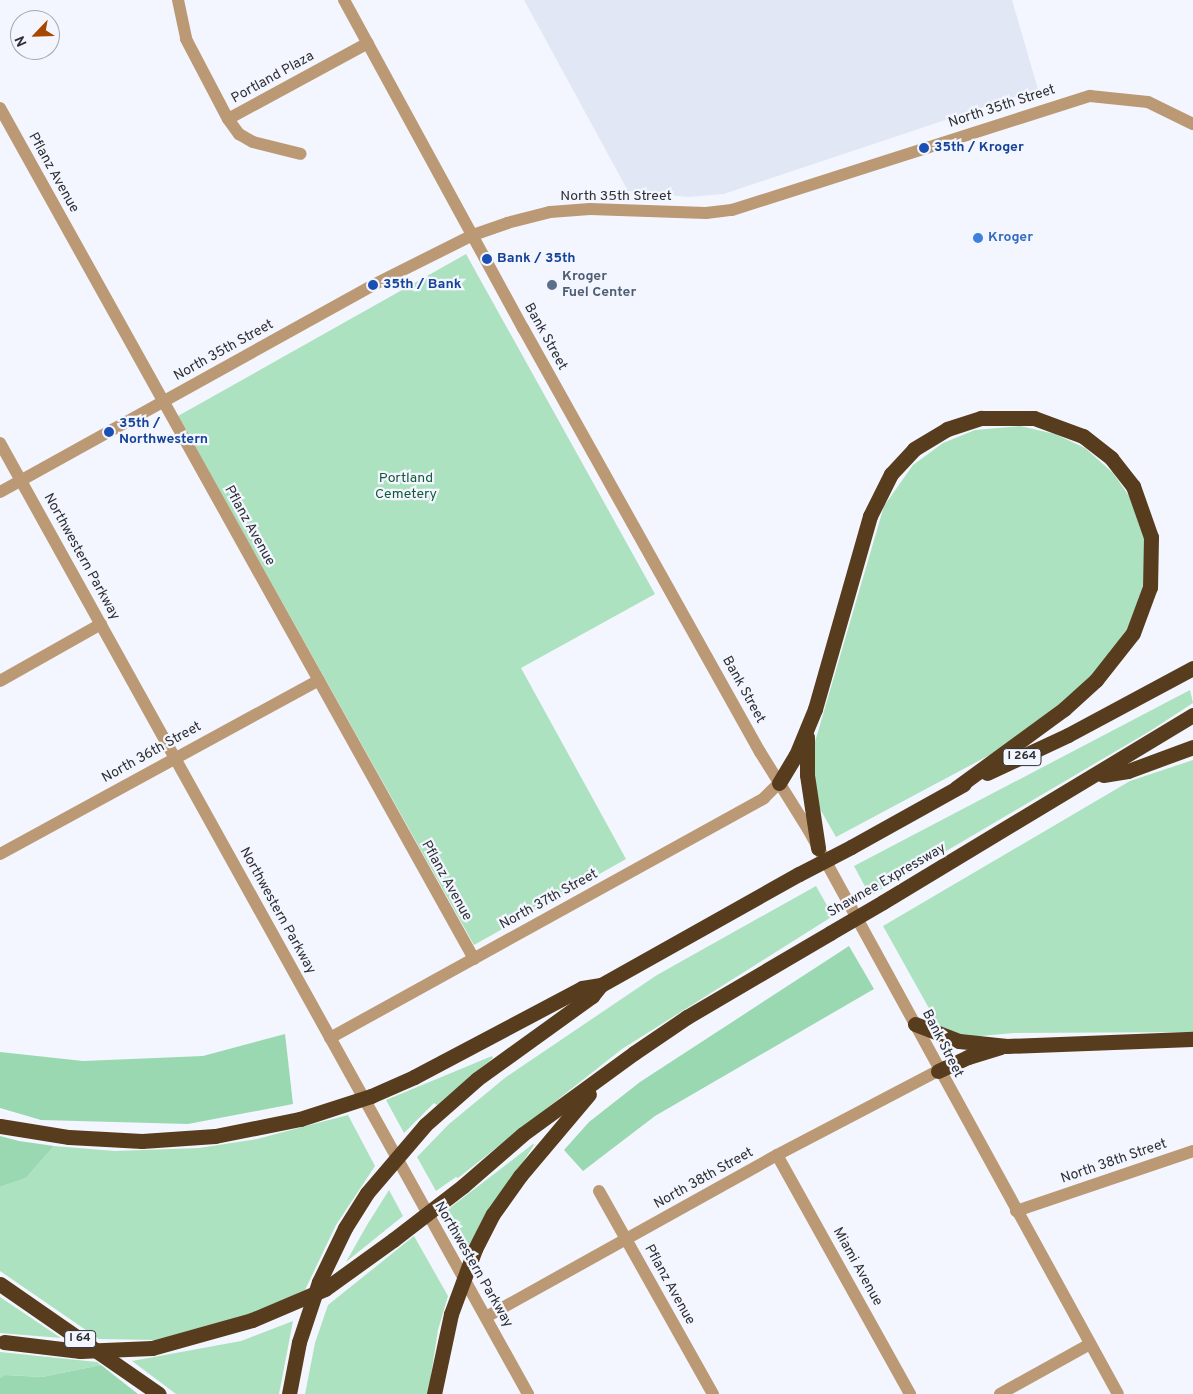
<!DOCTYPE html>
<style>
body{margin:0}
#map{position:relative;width:1193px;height:1394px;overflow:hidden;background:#f3f6fe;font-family:Overpass,sans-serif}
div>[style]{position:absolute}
.built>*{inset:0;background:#e2e7f5}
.green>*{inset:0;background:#ade2c0}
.forest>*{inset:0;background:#9ad8b1}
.minor>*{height:12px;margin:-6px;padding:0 6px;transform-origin:6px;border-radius:6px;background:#bc9975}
.highway>*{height:15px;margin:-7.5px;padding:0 7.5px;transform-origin:7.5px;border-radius:7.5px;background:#573c1e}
.highway-bridge>*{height:15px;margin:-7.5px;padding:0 7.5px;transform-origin:7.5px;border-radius:7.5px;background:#573c1e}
.dots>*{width:14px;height:14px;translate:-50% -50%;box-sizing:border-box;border:2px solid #f3f6fe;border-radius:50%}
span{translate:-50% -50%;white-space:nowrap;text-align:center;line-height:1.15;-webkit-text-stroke:4.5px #f3f6fe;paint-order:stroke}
.shield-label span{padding:1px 4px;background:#f3f6fe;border:1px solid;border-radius:4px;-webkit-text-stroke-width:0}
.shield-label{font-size:12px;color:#2e3034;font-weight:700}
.street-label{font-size:14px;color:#2e3034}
.transit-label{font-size:14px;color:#164399;font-weight:700}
.left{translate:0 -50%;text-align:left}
.shop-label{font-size:14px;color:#366cbe;font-weight:700}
.service-label{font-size:14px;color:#4e5e75;font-weight:700}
.park-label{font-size:14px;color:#135b38}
.north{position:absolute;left:10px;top:10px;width:50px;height:50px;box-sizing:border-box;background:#f3f6fe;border:1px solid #a4a7ad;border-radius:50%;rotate:246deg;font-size:14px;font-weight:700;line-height:20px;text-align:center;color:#2e3034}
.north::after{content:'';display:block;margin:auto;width:18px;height:22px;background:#a84701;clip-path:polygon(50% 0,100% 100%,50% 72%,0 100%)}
</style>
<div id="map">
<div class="built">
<i style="clip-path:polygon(524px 0,1012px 0,1038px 89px,724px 194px,688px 197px,628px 191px)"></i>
</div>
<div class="green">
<i style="clip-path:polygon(466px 254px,655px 594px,521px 668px,626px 859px,474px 945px,178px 416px)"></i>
<i style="clip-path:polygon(1020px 426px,1055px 434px,1085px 448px,1113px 473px,1129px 496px,1143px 531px,1147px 557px,1142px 599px,1134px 619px,1090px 681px,999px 750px,836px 837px,820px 809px,817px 809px,812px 752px,884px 506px,913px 465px,943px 443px,975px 430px)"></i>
<i style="clip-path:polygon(1190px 690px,1193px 703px,1150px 731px,870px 896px,854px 866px)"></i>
<i style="clip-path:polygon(1193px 760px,1193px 1032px,1014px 1033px,970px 1037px,940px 1028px,883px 926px,1130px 781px)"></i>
<i style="clip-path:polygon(816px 886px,833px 916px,622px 1049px,458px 1178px,456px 1177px,436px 1191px,417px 1157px,449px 1124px,506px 1077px,657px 975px)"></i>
<i style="clip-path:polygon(492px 1056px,493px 1058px,437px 1105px,434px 1103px,404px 1133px,386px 1100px)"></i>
<i style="clip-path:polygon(348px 1115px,375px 1166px,336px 1225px,305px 1290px,258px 1312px,155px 1340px,99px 1339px,0 1271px,0 1187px,26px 1178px,54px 1146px,115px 1151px,199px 1148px,257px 1139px)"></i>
<i style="clip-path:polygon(533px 1144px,534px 1145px,467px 1248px,447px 1210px)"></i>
<i style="clip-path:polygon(389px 1190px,403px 1216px,346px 1262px,367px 1225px)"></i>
<i style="clip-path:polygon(414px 1236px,448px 1296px,438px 1330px,428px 1394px,305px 1394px,315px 1343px,328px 1305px)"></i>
<i style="clip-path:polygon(0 1297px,61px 1338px,0 1333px)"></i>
<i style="clip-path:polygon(293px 1321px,279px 1394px,176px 1394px,132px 1361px,241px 1341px)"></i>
<i style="clip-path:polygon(0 1352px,97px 1362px,101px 1365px,42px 1377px,6px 1375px,0 1378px)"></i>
</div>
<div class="forest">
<i style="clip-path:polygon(849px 946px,874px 989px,655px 1116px,583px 1171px,564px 1150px,589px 1122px,640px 1082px)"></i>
<i style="clip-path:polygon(285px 1034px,293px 1104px,188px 1124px,41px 1120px,0 1108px,0 1052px,83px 1061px,203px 1056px)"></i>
<i style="clip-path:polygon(0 1136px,19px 1141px,54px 1146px,26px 1178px,0 1187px)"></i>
<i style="clip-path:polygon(101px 1365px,138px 1394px,0 1394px,0 1378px,5px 1375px,42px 1377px)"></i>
</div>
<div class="minor">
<i style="left:178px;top:0;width:40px;rotate:78deg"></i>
<i style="left:186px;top:39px;width:90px;rotate:62.3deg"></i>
<i style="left:228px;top:119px;width:159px;rotate:-28.5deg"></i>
<i style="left:344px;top:0;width:374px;rotate:61.4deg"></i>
<i style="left:523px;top:328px;width:486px;rotate:60.8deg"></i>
<i style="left:760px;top:752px;width:91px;rotate:58.1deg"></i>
<i style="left:808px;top:829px;width:644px;rotate:61.25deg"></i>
<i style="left:0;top:108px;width:974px;rotate:60.88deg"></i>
<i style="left:228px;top:119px;width:19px;rotate:54deg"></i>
<i style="left:239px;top:134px;width:16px;rotate:30deg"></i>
<i style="left:253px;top:142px;width:49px;rotate:14deg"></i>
<i style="left:0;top:443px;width:1088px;rotate:60.96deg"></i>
<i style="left:0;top:492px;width:427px;rotate:-29deg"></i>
<i style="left:373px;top:285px;width:112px;rotate:-26.6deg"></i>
<i style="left:473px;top:235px;width:36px;rotate:-19deg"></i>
<i style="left:507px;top:223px;width:44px;rotate:-14.3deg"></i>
<i style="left:550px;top:212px;width:40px;rotate:-4.3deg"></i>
<i style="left:590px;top:209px;width:116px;rotate:2deg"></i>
<i style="left:706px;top:213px;width:26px;rotate:-7deg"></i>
<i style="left:732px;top:210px;width:376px;rotate:-17.7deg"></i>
<i style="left:1090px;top:96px;width:58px;rotate:5.9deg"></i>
<i style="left:1148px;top:102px;width:50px;rotate:26.1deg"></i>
<i style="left:0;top:681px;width:116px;rotate:-29.4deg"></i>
<i style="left:0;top:854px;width:363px;rotate:-28.6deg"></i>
<i style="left:330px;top:1038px;width:496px;rotate:-28.9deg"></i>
<i style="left:764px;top:798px;width:21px;rotate:-45deg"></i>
<i style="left:777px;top:1155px;width:274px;rotate:60.9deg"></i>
<i style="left:599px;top:1191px;width:233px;rotate:60.7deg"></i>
<i style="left:1016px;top:1211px;width:187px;rotate:-18.7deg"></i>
<i style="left:486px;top:1317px;width:333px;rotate:-29.1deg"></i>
<i style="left:777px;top:1155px;width:182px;rotate:-27.6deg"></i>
<i style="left:1000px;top:1394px;width:103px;rotate:-29.1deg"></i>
</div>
<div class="highway">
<i style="left:807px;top:737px;width:38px;rotate:90deg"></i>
<i style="left:807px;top:775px;width:74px;rotate:81.4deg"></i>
<i style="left:987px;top:773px;width:89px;rotate:-25.1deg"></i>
<i style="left:1068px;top:735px;width:142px;rotate:-28.2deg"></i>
<i style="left:1103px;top:775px;width:25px;rotate:-9deg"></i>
<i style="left:1128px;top:771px;width:69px;rotate:-20.3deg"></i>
<i style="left:779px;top:783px;width:33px;rotate:-59deg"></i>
<i style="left:796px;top:755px;width:50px;rotate:-67.6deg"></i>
<i style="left:815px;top:709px;width:201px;rotate:-74.1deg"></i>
<i style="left:870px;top:516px;width:47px;rotate:-63.4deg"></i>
<i style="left:891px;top:474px;width:34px;rotate:-47deg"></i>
<i style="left:914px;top:449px;width:39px;rotate:-31deg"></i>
<i style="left:947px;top:429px;width:36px;rotate:-18deg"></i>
<i style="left:981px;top:418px;width:53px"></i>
<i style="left:1034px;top:418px;width:52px;rotate:20.2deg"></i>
<i style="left:1083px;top:436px;width:36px;rotate:38deg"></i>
<i style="left:1111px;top:458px;width:36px;rotate:52deg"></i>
<i style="left:1133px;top:486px;width:54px;rotate:70.6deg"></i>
<i style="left:1151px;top:537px;width:50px;rotate:91.1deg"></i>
<i style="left:1150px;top:587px;width:49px;rotate:110.3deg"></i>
<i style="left:1133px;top:633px;width:60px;rotate:128.2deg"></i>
<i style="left:1096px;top:680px;width:43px;rotate:137.8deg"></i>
<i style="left:1064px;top:709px;width:134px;rotate:143.8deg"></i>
<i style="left:851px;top:847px;width:129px;rotate:-29.1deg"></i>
<i style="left:883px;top:902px;width:362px;rotate:-31.1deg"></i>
<i style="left:915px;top:1024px;width:47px;rotate:21.1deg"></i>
<i style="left:959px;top:1041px;width:48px;rotate:5.9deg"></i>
<i style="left:1007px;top:1046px;width:186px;rotate:-2.2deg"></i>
<i style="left:938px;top:1071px;width:33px;rotate:-25deg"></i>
<i style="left:968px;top:1057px;width:34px;rotate:-17deg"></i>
<i style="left:414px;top:1077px;width:190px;rotate:-27.9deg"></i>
<i style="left:582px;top:988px;width:19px;rotate:-9deg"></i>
<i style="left:601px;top:985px;width:227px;rotate:-29.3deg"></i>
<i style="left:425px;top:1125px;width:69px;rotate:-41.5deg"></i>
<i style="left:477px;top:1079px;width:142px;rotate:-35.8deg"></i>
<i style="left:592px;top:996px;width:14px;rotate:-51deg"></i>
<i style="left:0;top:1126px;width:70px;rotate:9.1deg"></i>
<i style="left:69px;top:1137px;width:73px;rotate:3.1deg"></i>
<i style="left:142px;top:1141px;width:73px;rotate:-3.9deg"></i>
<i style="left:215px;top:1136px;width:87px;rotate:-11.3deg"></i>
<i style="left:463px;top:1186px;width:79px;rotate:-40.9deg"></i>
<i style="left:523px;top:1134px;width:137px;rotate:-36.1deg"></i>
<i style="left:634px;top:1053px;width:64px;rotate:-34.2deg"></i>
<i style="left:687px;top:1017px;width:166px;rotate:-30.4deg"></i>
<i style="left:475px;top:1249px;width:39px;rotate:-63deg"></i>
<i style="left:493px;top:1214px;width:47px;rotate:-54.6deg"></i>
<i style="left:520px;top:1176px;width:107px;rotate:-49.9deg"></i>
<i style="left:319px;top:1282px;width:60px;rotate:-64.3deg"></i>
<i style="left:345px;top:1228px;width:41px;rotate:-57.8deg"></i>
<i style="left:0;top:1284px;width:193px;rotate:34.7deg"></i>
<i style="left:152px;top:1348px;width:104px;rotate:-15.6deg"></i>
<i style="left:252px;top:1320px;width:79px;rotate:-23deg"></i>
<i style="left:325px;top:1289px;width:84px;rotate:-35.8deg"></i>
<i style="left:289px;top:1394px;width:53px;rotate:-79.1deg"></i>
<i style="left:434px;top:1394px;width:82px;rotate:-78deg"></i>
</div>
<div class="highway-bridge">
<i style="left:799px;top:874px;width:59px;rotate:-27.4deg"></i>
<i style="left:830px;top:933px;width:61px;rotate:-30.3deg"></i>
<i style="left:300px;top:1119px;width:75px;rotate:-17.9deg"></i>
<i style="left:371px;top:1096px;width:47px;rotate:-23.8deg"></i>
<i style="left:367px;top:1193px;width:89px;rotate:-49.5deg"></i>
<i style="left:393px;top:1240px;width:88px;rotate:-37.6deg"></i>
<i style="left:451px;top:1314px;width:69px;rotate:-69.7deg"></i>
<i style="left:4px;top:1342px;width:77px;rotate:6.8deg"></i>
<i style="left:80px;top:1351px;width:72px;rotate:-2.4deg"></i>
<i style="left:299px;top:1342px;width:63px;rotate:-71.6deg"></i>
</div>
<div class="dots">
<i style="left:924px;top:148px;background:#1a4fb4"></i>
<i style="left:978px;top:238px;background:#3f7fe0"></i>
<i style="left:487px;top:259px;background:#1a4fb4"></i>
<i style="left:373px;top:285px;background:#1a4fb4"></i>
<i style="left:552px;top:285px;background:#5c6f8a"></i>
<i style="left:109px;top:432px;background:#1a4fb4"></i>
</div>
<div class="shield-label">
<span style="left:1022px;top:757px">I 264</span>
<span style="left:80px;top:1339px">I 64</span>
</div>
<div class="street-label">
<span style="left:273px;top:78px;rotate:-29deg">Portland Plaza</span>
<span style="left:1002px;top:107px;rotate:-18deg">North 35th Street</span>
<span style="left:53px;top:173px;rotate:61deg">Pflanz Avenue</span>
<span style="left:616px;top:197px">North 35th Street</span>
<span style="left:545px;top:337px;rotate:61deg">Bank Street</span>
<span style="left:224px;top:351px;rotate:-29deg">North 35th Street</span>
<span style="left:249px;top:526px;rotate:61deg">Pflanz Avenue</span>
<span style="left:81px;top:557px;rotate:61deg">Northwestern Parkway</span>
<span style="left:743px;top:690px;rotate:61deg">Bank Street</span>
<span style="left:152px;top:753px;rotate:-29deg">North 36th Street</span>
<span style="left:446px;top:881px;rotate:61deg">Pflanz Avenue</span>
<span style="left:887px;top:881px;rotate:-30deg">Shawnee Expressway</span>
<span style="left:549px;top:900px;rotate:-29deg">North 37th Street</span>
<span style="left:277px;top:911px;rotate:61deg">Northwestern Parkway</span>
<span style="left:942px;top:1044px;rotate:63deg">Bank Street</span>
<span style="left:1114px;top:1162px;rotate:-19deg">North 38th Street</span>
<span style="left:704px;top:1179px;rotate:-29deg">North 38th Street</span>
<span style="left:473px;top:1265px;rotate:60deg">Northwestern Parkway</span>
<span style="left:857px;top:1267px;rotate:61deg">Miami Avenue</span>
<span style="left:669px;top:1285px;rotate:61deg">Pflanz Avenue</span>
</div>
<div class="transit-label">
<span class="left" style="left:934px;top:148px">35th / Kroger</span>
<span class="left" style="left:497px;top:259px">Bank / 35th</span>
<span class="left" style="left:383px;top:285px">35th / Bank</span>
<span class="left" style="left:119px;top:432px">35th /<br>Northwestern</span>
</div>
<div class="shop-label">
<span class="left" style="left:988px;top:238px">Kroger</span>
</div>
<div class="service-label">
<span class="left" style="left:562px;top:285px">Kroger<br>Fuel Center</span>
</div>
<div class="park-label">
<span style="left:406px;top:487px">Portland<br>Cemetery</span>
</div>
<div class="north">N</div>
</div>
